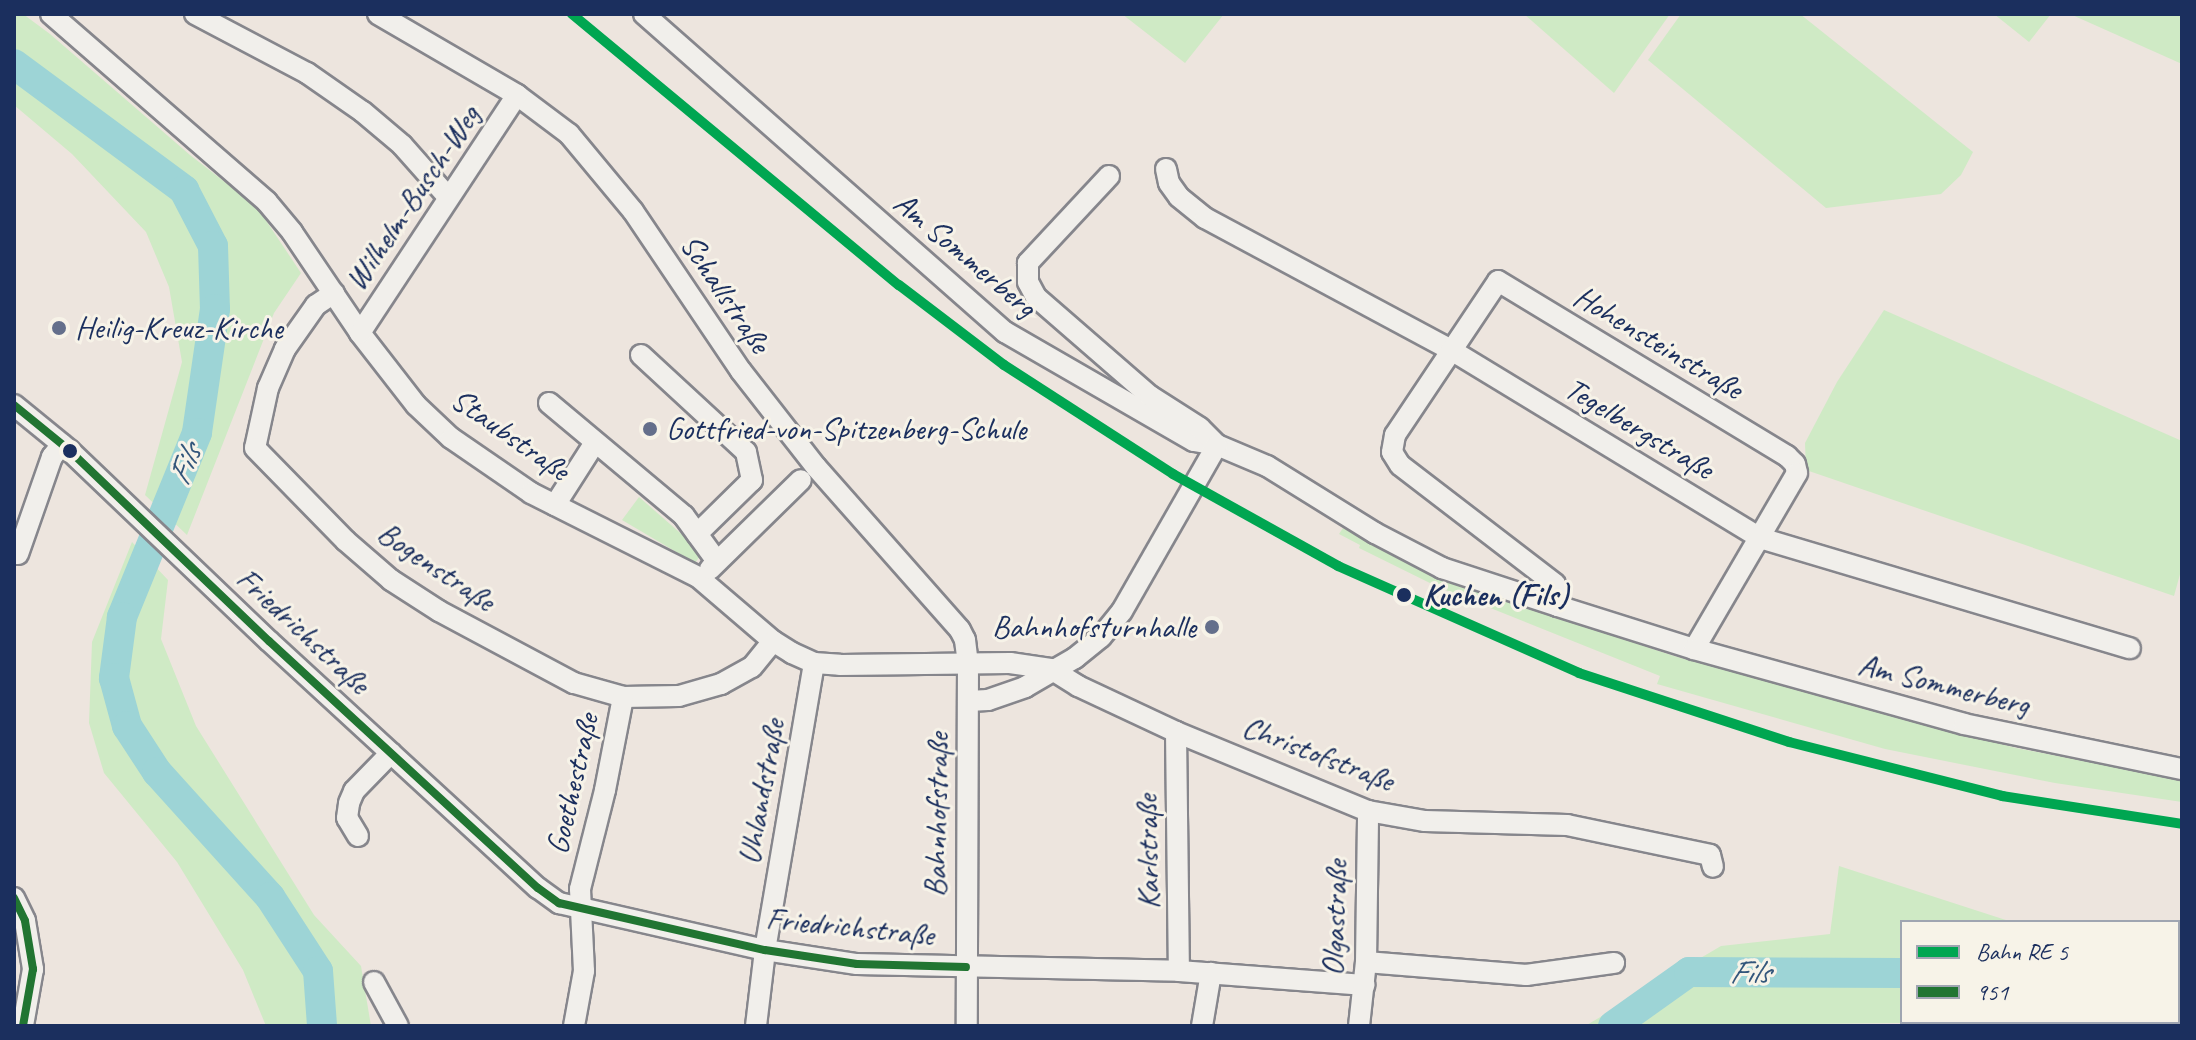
<!DOCTYPE html>
<meta charset="utf-8">
<style>
body{margin:0}
#map{position:relative;width:2196px;height:1040px;overflow:hidden;background:#ede5de;font-family:Caveat,sans-serif}
div>[style]{position:absolute}
.green>*{inset:0;background:#cfeac5}
.river>*{height:30px;margin:-15px;padding:0 15px;transform-origin:15px;border-radius:15px;background:#9dd4d6}
.roads{filter:drop-shadow(2px 0 #86868c) drop-shadow(-2px 0 #86868c) drop-shadow(0 2px #86868c) drop-shadow(0 -2px #86868c)}
.street>*{height:20px;margin:-10px;padding:0 10px;transform-origin:10px;border-radius:10px;background:#f1efeb}
.bus-1>*{height:8px;margin:-4px;padding:0 4px;transform-origin:4px;border-radius:4px;background:#217532}
.rail-1>*{height:10px;margin:-5px;padding:0 5px;transform-origin:5px;border-radius:5px;background:#00a651}
.dots>*{width:22px;height:22px;translate:-50% -50%;box-sizing:border-box;border:4px solid #f7f3e8;border-radius:50%}
span{translate:-50% -50%;white-space:nowrap;text-align:center;line-height:1.15;-webkit-text-stroke:6px #f7f3e8;paint-order:stroke}
.street-label{font-size:32px;color:#1b2f5e}
.poi-label{font-size:32px;color:#1b2f5e}
.left{translate:0 -50%;text-align:left}
.right{translate:-100% -50%;text-align:right}
.stop-label{font-size:32px;color:#1b2f5e;font-weight:700}
.water-label{font-size:34px;color:#33567b;font-style:italic}
.frame{position:absolute;inset:0;border:16px solid #1b2f5e;pointer-events:none}
.legend{position:absolute;left:1900px;top:920px;width:280px;height:104px;box-sizing:border-box;background:#f7f3e8;border:2px solid #9fa5b1;margin:0;padding:10px 14px;list-style:none;font-size:24px;color:#1b2f5e}
.legend li{display:flex;align-items:center;gap:16px;height:40px}
.legend b{width:40px;border:2px solid #9fa5b1}
</style>
<div id="map">
<div class="green">
<i style="clip-path:polygon(14px 14px,23px 14px,50px 34px,190px 155px,257px 207px,301px 273px,274px 313px,187px 535px,145px 495px,182px 362px,169px 287px,146px 232px,72px 154px,14px 105px)"></i>
<i style="clip-path:polygon(1122px 14px,1224px 14px,1185px 63px)"></i>
<i style="clip-path:polygon(1524px 14px,1670px 14px,1614px 93px)"></i>
<i style="clip-path:polygon(1681px 14px,1800px 14px,1973px 152px,1961px 175px,1941px 194px,1826px 208px,1648px 60px)"></i>
<i style="clip-path:polygon(1994px 14px,2051px 14px,2029px 42px)"></i>
<i style="clip-path:polygon(2070px 14px,2182px 14px,2182px 64px)"></i>
<i style="clip-path:polygon(1884px 310px,2182px 441px,2182px 567px,2174px 596px,1806px 470px,1805px 443px,1837px 382px)"></i>
<i style="clip-path:polygon(639px 497px,686px 538px,700px 556px,695px 563px,622px 520px)"></i>
<i style="clip-path:polygon(1343px 528px,1437px 577px,1674px 656px,2016px 748px,2151px 774px,2182px 775px,2182px 802px,2055px 783px,1885px 749px,1657px 684px,1660px 676px,1438px 587px,1359px 548px,1360px 545px,1339px 534px)"></i>
<i style="clip-path:polygon(132px 542px,168px 580px,161px 639px,196px 726px,314px 915px,361px 966px,371px 1026px,266px 1026px,243px 970px,177px 862px,104px 773px,89px 723px,92px 642px)"></i>
<i style="clip-path:polygon(1839px 866px,2012px 922px,1902px 922px,1902px 1022px,2003px 1022px,1585px 1026px,1721px 946px,1830px 934px)"></i>
<i style="clip-path:polygon(2178px 960px,2182px 961px,2182px 1026px,2075px 1026px,2056px 1022px,2178px 1022px)"></i>
</div>
<div class="river">
<i style="left:14px;top:64px;width:212px;rotate:36.5deg"></i>
<i style="left:184px;top:190px;width:63px;rotate:62.6deg"></i>
<i style="left:213px;top:246px;width:63px;rotate:88.2deg"></i>
<i style="left:215px;top:309px;width:125px;rotate:98.3deg"></i>
<i style="left:197px;top:433px;width:199px;rotate:112.2deg"></i>
<i style="left:122px;top:617px;width:62px;rotate:97.5deg"></i>
<i style="left:114px;top:678px;width:50px;rotate:74.8deg"></i>
<i style="left:127px;top:726px;width:55px;rotate:56.9deg"></i>
<i style="left:157px;top:772px;width:169px;rotate:47.9deg"></i>
<i style="left:270px;top:897px;width:88px;rotate:57deg"></i>
<i style="left:318px;top:971px;width:55px;rotate:85.8deg"></i>
<i style="left:2178px;top:1016px;width:4px;rotate:14deg"></i>
<i style="left:1613px;top:1026px;width:93px;rotate:-35.4deg"></i>
<i style="left:1689px;top:972px;width:213px;rotate:0.3deg"></i>
</div>
<div class="roads">
<div class="street">
<i style="left:51px;top:14px;width:286px;rotate:41deg"></i>
<i style="left:267px;top:202px;width:39px;rotate:50deg"></i>
<i style="left:292px;top:232px;width:122px;rotate:56deg"></i>
<i style="left:360px;top:333px;width:91px;rotate:52.1deg"></i>
<i style="left:416px;top:405px;width:48px;rotate:43.3deg"></i>
<i style="left:451px;top:438px;width:97px;rotate:34.5deg"></i>
<i style="left:531px;top:493px;width:187px;rotate:26.7deg"></i>
<i style="left:698px;top:577px;width:99px;rotate:40.5deg"></i>
<i style="left:773px;top:641px;width:22px;rotate:32deg"></i>
<i style="left:792px;top:653px;width:24px;rotate:24deg"></i>
<i style="left:814px;top:663px;width:26px;rotate:4deg"></i>
<i style="left:840px;top:665px;width:170px;rotate:-0.7deg"></i>
<i style="left:1010px;top:663px;width:41px;rotate:8.3deg"></i>
<i style="left:1051px;top:669px;width:32px;rotate:32deg"></i>
<i style="left:1078px;top:686px;width:108px;rotate:25.1deg"></i>
<i style="left:1176px;top:732px;width:208px;rotate:22.4deg"></i>
<i style="left:1368px;top:811px;width:58px;rotate:10deg"></i>
<i style="left:1425px;top:821px;width:142px;rotate:1.6deg"></i>
<i style="left:1567px;top:825px;width:146px;rotate:11.8deg"></i>
<i style="left:1710px;top:855px;width:12px;rotate:76deg"></i>
<i style="left:195px;top:14px;width:127px;rotate:27.8deg"></i>
<i style="left:307px;top:73px;width:68px;rotate:34.9deg"></i>
<i style="left:363px;top:112px;width:51px;rotate:40.2deg"></i>
<i style="left:402px;top:145px;width:69px;rotate:48.5deg"></i>
<i style="left:378px;top:14px;width:161px;rotate:30.2deg"></i>
<i style="left:517px;top:95px;width:65px;rotate:36.9deg"></i>
<i style="left:569px;top:134px;width:100px;rotate:50.3deg"></i>
<i style="left:633px;top:211px;width:193px;rotate:56deg"></i>
<i style="left:741px;top:371px;width:122px;rotate:52deg"></i>
<i style="left:816px;top:467px;width:217px;rotate:48.5deg"></i>
<i style="left:960px;top:630px;width:11px;rotate:63deg"></i>
<i style="left:965px;top:640px;width:23px;rotate:83deg"></i>
<i style="left:968px;top:663px;width:363px;rotate:90.2deg"></i>
<i style="left:644px;top:14px;width:481px;rotate:41.4deg"></i>
<i style="left:1005px;top:332px;width:218px;rotate:30deg"></i>
<i style="left:1194px;top:441px;width:23px;rotate:10deg"></i>
<i style="left:1217px;top:445px;width:54px;rotate:22.8deg"></i>
<i style="left:1267px;top:466px;width:127px;rotate:31.8deg"></i>
<i style="left:1375px;top:533px;width:76px;rotate:27.6deg"></i>
<i style="left:1442px;top:568px;width:122px;rotate:18.1deg"></i>
<i style="left:1166px;top:169px;width:14px;rotate:78deg"></i>
<i style="left:1169px;top:183px;width:17px;rotate:54deg"></i>
<i style="left:1179px;top:197px;width:33px;rotate:39deg"></i>
<i style="left:1205px;top:218px;width:279px;rotate:28.2deg"></i>
<i style="left:1451px;top:350px;width:362px;rotate:31.3deg"></i>
<i style="left:1760px;top:538px;width:386px;rotate:16.6deg"></i>
<i style="left:1109px;top:176px;width:119px;rotate:133deg"></i>
<i style="left:1028px;top:263px;width:19px;rotate:90deg"></i>
<i style="left:1028px;top:282px;width:17px;rotate:62deg"></i>
<i style="left:1036px;top:297px;width:151px;rotate:41deg"></i>
<i style="left:1150px;top:396px;width:59px;rotate:32.6deg"></i>
<i style="left:1200px;top:428px;width:24px;rotate:45deg"></i>
<i style="left:334px;top:293px;width:22px;rotate:146deg"></i>
<i style="left:316px;top:305px;width:54px;rotate:125.2deg"></i>
<i style="left:285px;top:349px;width:43px;rotate:113.6deg"></i>
<i style="left:268px;top:388px;width:61px;rotate:102.2deg"></i>
<i style="left:255px;top:448px;width:130px;rotate:45.6deg"></i>
<i style="left:346px;top:541px;width:60px;rotate:40.9deg"></i>
<i style="left:391px;top:580px;width:57px;rotate:32.9deg"></i>
<i style="left:439px;top:611px;width:153px;rotate:28.1deg"></i>
<i style="left:574px;top:683px;width:51px;rotate:15.9deg"></i>
<i style="left:623px;top:697px;width:56px;rotate:-1deg"></i>
<i style="left:679px;top:696px;width:44px;rotate:-15.9deg"></i>
<i style="left:721px;top:684px;width:35px;rotate:-29deg"></i>
<i style="left:752px;top:667px;width:33px;rotate:-51deg"></i>
<i style="left:360px;top:333px;width:285px;rotate:-56.6deg"></i>
<i style="left:641px;top:355px;width:143px;rotate:42.7deg"></i>
<i style="left:746px;top:452px;width:29px;rotate:78deg"></i>
<i style="left:752px;top:480px;width:77px;rotate:135.5deg"></i>
<i style="left:549px;top:403px;width:176px;rotate:39.9deg"></i>
<i style="left:684px;top:516px;width:54px;rotate:54deg"></i>
<i style="left:14px;top:405px;width:71px;rotate:39.3deg"></i>
<i style="left:69px;top:450px;width:277px;rotate:43.7deg"></i>
<i style="left:269px;top:641px;width:365px;rotate:42.6deg"></i>
<i style="left:538px;top:888px;width:26px;rotate:36deg"></i>
<i style="left:559px;top:903px;width:211px;rotate:12.9deg"></i>
<i style="left:765px;top:950px;width:93px;rotate:8.7deg"></i>
<i style="left:857px;top:964px;width:322px;rotate:1.2deg"></i>
<i style="left:1179px;top:971px;width:186px;rotate:4.3deg"></i>
<i style="left:555px;top:505px;width:72px;rotate:-57.4deg"></i>
<i style="left:18px;top:554px;width:103px;rotate:-70.7deg"></i>
<i style="left:52px;top:457px;width:16px;rotate:-52deg"></i>
<i style="left:710px;top:569px;width:127px;rotate:-44.4deg"></i>
<i style="left:1694px;top:649px;width:143px;rotate:-162.5deg"></i>
<i style="left:1558px;top:606px;width:22px;rotate:-98deg"></i>
<i style="left:1555px;top:584px;width:195px;rotate:-142.5deg"></i>
<i style="left:1400px;top:465px;width:15px;rotate:-122deg"></i>
<i style="left:1392px;top:452px;width:17px;rotate:-80deg"></i>
<i style="left:1395px;top:435px;width:185px;rotate:-56.2deg"></i>
<i style="left:1498px;top:281px;width:338px;rotate:31.2deg"></i>
<i style="left:1787px;top:456px;width:11px;rotate:45deg"></i>
<i style="left:1795px;top:464px;width:9px;rotate:77deg"></i>
<i style="left:1797px;top:473px;width:204px;rotate:120.3deg"></i>
<i style="left:1694px;top:649px;width:280px;rotate:15.5deg"></i>
<i style="left:1964px;top:724px;width:223px;rotate:11.7deg"></i>
<i style="left:968px;top:701px;width:20px;rotate:-3deg"></i>
<i style="left:988px;top:700px;width:39px;rotate:-19deg"></i>
<i style="left:1025px;top:687px;width:58px;rotate:-30.1deg"></i>
<i style="left:1075px;top:658px;width:33px;rotate:-39deg"></i>
<i style="left:1101px;top:637px;width:33px;rotate:-51deg"></i>
<i style="left:1122px;top:611px;width:191px;rotate:-60.2deg"></i>
<i style="left:1176px;top:732px;width:239px;rotate:89.3deg"></i>
<i style="left:358px;top:836px;width:21px;rotate:-121deg"></i>
<i style="left:347px;top:818px;width:15px;rotate:-82deg"></i>
<i style="left:349px;top:803px;width:13px;rotate:-67deg"></i>
<i style="left:354px;top:791px;width:53px;rotate:-45.8deg"></i>
<i style="left:14px;top:898px;width:25px;rotate:64deg"></i>
<i style="left:25px;top:921px;width:49px;rotate:80.5deg"></i>
<i style="left:33px;top:969px;width:58px;rotate:100deg"></i>
<i style="left:1366px;top:962px;width:161px;rotate:4.6deg"></i>
<i style="left:1526px;top:975px;width:89px;rotate:-7.8deg"></i>
<i style="left:374px;top:982px;width:50px;rotate:61.4deg"></i>
<i style="left:574px;top:1026px;width:56px;rotate:-79.7deg"></i>
<i style="left:584px;top:971px;width:82px;rotate:-92.8deg"></i>
<i style="left:580px;top:889px;width:102px;rotate:-75.8deg"></i>
<i style="left:605px;top:790px;width:95px;rotate:-79deg"></i>
<i style="left:756px;top:1026px;width:77px;rotate:-83.2deg"></i>
<i style="left:765px;top:950px;width:291px;rotate:-80.3deg"></i>
<i style="left:1202px;top:1026px;width:54px;rotate:-80.4deg"></i>
<i style="left:1359px;top:1026px;width:64px;rotate:-83.8deg"></i>
<i style="left:1366px;top:962px;width:151px;rotate:-89.2deg"></i>
</div>
</div>
<div class="bus-1">
<i style="left:14px;top:405px;width:71px;rotate:39.3deg"></i>
<i style="left:69px;top:450px;width:277px;rotate:43.7deg"></i>
<i style="left:269px;top:641px;width:365px;rotate:42.6deg"></i>
<i style="left:538px;top:888px;width:26px;rotate:36deg"></i>
<i style="left:559px;top:903px;width:211px;rotate:12.9deg"></i>
<i style="left:765px;top:950px;width:93px;rotate:8.7deg"></i>
<i style="left:857px;top:964px;width:109px;rotate:1.6deg"></i>
<i style="left:14px;top:898px;width:25px;rotate:64deg"></i>
<i style="left:25px;top:921px;width:49px;rotate:80.5deg"></i>
<i style="left:33px;top:969px;width:58px;rotate:100deg"></i>
</div>
<div class="rail-1">
<i style="left:572px;top:14px;width:425px;rotate:39.7deg"></i>
<i style="left:899px;top:285px;width:132px;rotate:37.3deg"></i>
<i style="left:1004px;top:365px;width:201px;rotate:32.8deg"></i>
<i style="left:1173px;top:474px;width:189px;rotate:29.1deg"></i>
<i style="left:1338px;top:566px;width:264px;rotate:23.9deg"></i>
<i style="left:1579px;top:673px;width:221px;rotate:18.2deg"></i>
<i style="left:1789px;top:742px;width:220px;rotate:14.2deg"></i>
<i style="left:2002px;top:796px;width:182px;rotate:8.8deg"></i>
</div>
<div class="dots">
<i style="left:59px;top:328px;background:#646f8b"></i>
<i style="left:650px;top:429px;background:#646f8b"></i>
<i style="left:70px;top:451px;background:#1b2f5e"></i>
<i style="left:1404px;top:595px;background:#1b2f5e"></i>
<i style="left:1212px;top:627px;background:#646f8b"></i>
</div>
<div class="street-label">
<span style="left:413px;top:198px;rotate:-56deg">Wilhelm-Busch-Weg</span>
<span style="left:965px;top:255px;rotate:40deg">Am Sommerberg</span>
<span style="left:725px;top:294px;rotate:56deg">Schallstraße</span>
<span style="left:1658px;top:343px;rotate:31deg">Hohensteinstraße</span>
<span style="left:1639px;top:429px;rotate:31deg">Tegelbergstraße</span>
<span style="left:510px;top:435px;rotate:35deg">Staubstraße</span>
<span style="left:436px;top:567px;rotate:34deg">Bogenstraße</span>
<span style="left:303px;top:631px;rotate:43deg">Friedrichstraße</span>
<span style="left:1944px;top:685px;rotate:14deg">Am Sommerberg</span>
<span style="left:1318px;top:754px;rotate:21deg">Christofstraße</span>
<span style="left:573px;top:784px;rotate:-77deg">Goethestraße</span>
<span style="left:762px;top:792px;rotate:-80deg">Uhlandstraße</span>
<span style="left:937px;top:815px;rotate:-89deg">Bahnhofstraße</span>
<span style="left:1148px;top:852px;rotate:-91deg">Karlstraße</span>
<span style="left:1335px;top:918px;rotate:-88deg">Olgastraße</span>
<span style="left:850px;top:927px;rotate:6deg">Friedrichstraße</span>
</div>
<div class="poi-label">
<span class="left" style="left:75px;top:328px">Heilig-Kreuz-Kirche</span>
<span class="left" style="left:666px;top:429px">Gottfried-von-Spitzenberg-Schule</span>
<span class="right" style="left:1196px;top:627px">Bahnhofsturnhalle</span>
</div>
<div class="stop-label">
<span class="left" style="left:1423px;top:595px">Kuchen (Fils)</span>
</div>
<div class="water-label">
<span style="left:184px;top:465px;rotate:-68deg">Fils</span>
<span style="left:1749px;top:972px">Fils</span>
</div>
<div class="frame"></div>
<ul class="legend">
<li><b style="height:10px;background:#00a651"></b>Bahn RE 5</li>
<li><b style="height:10px;background:#217532"></b>951</li>
</ul>
</div>
